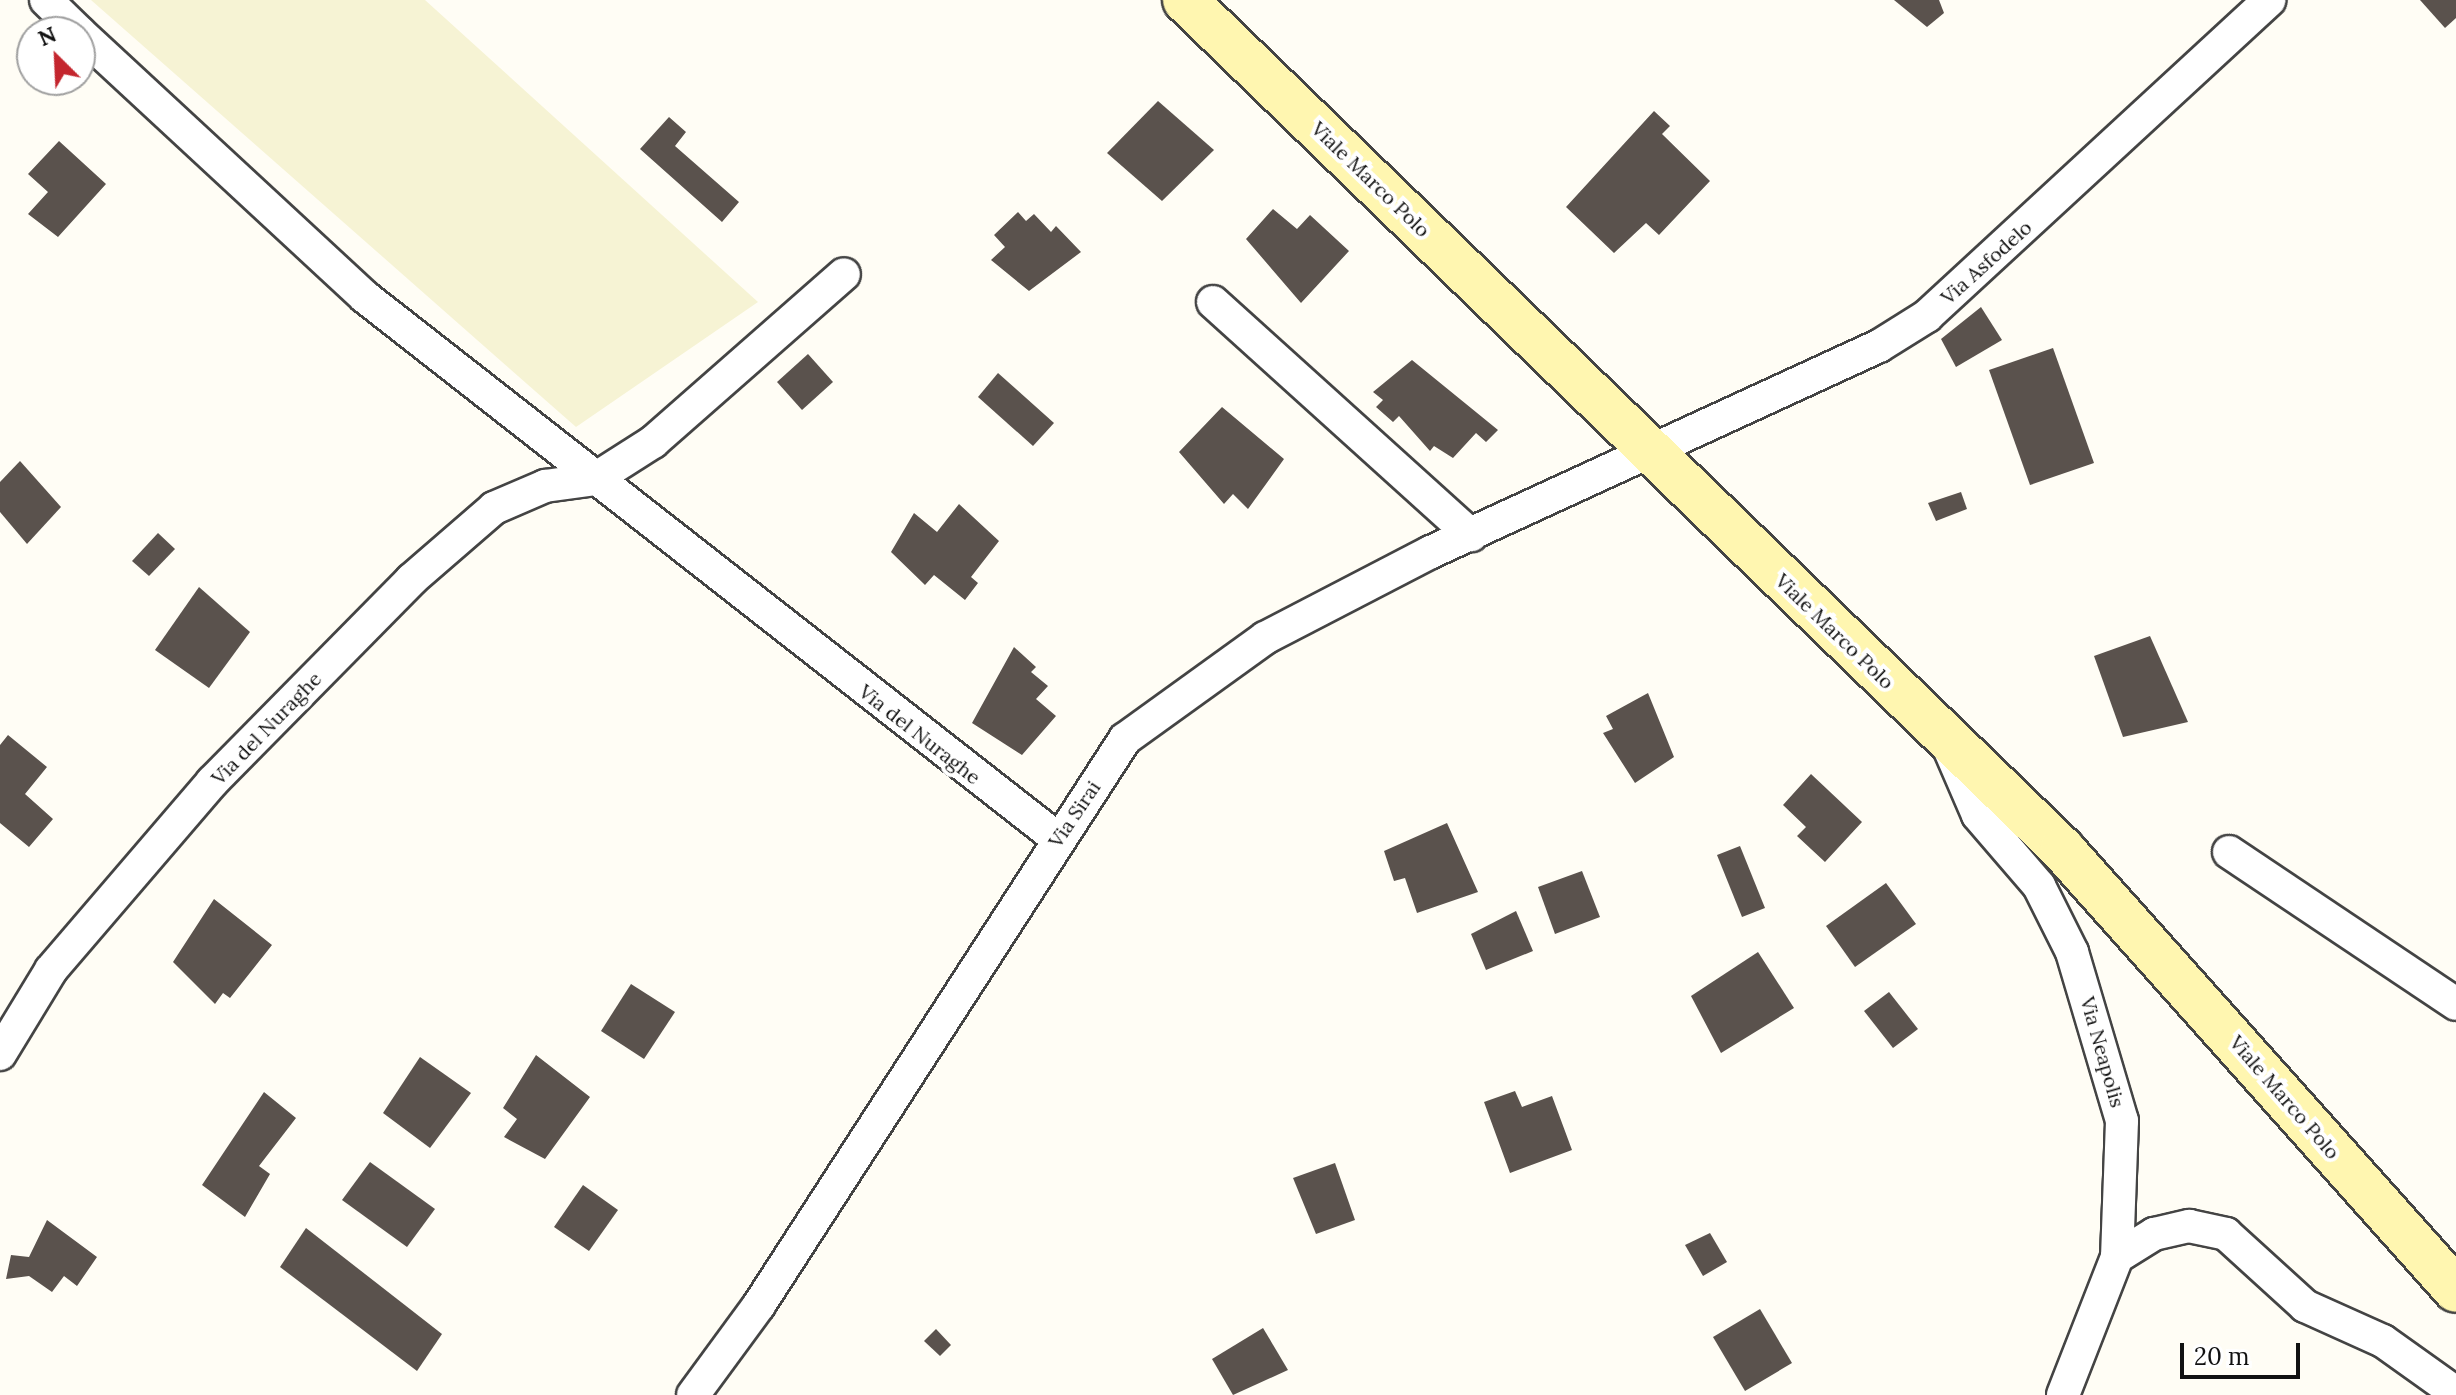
<!DOCTYPE html>
<style>
body{margin:0}
#map{position:relative;width:2456px;height:1395px;overflow:hidden;background:#fffdf5;font-family:Lora,serif}
div>[style]{position:absolute}
.farmland>*{inset:0;background:#f6f3d4}
.building>*{inset:0;background:#5a524d}
.roads{filter:drop-shadow(2px 0 #444) drop-shadow(-2px 0 #444) drop-shadow(0 2px #444) drop-shadow(0 -2px #444)}
.street>*{height:32px;margin:-16px;padding:0 16px;transform-origin:16px;border-radius:16px;background:#fff}
.secondary>*{height:44px;margin:-22px;padding:0 22px;transform-origin:22px;border-radius:22px;background:#fff6b0}
span{translate:-50% -50%;white-space:nowrap;text-align:center;line-height:1.15;-webkit-text-stroke:8px #fff;paint-order:stroke}
.street-label{font-size:20px;color:#111}
.north{position:absolute;left:16px;top:16px;width:80px;height:80px;box-sizing:border-box;background:#fff;border:2px solid #a0a0a0;border-radius:50%;rotate:336deg;font-size:22px;font-weight:700;line-height:32px;text-align:center;color:#111}
.north::after{content:'';display:block;margin:auto;width:28px;height:36px;background:#c4262e;clip-path:polygon(50% 0,100% 100%,50% 72%,0 100%)}
.scale{position:absolute;left:2180px;top:1343px;width:120px;height:36px;box-sizing:border-box;border:4px solid #111;border-top:0;padding-left:10px;font-size:24px;line-height:28px;white-space:nowrap;color:#111;-webkit-text-stroke:6px #fff;paint-order:stroke}
</style>
<div id="map">
<div class="farmland">
<i style="clip-path:polygon(91px 0,425px 0,758px 302px,576px 427px)"></i>
</div>
<div class="building">
<i style="clip-path:polygon(1894px 0,1939px 0,1944px 13px,1927px 27px)"></i>
<i style="clip-path:polygon(2420px 0,2456px 0,2456px 18px,2445px 28px)"></i>
<i style="clip-path:polygon(1158px 101px,1214px 150px,1162px 201px,1107px 153px)"></i>
<i style="clip-path:polygon(1654px 111px,1670px 126px,1662px 134px,1710px 181px,1659px 235px,1646px 223px,1614px 253px,1566px 207px)"></i>
<i style="clip-path:polygon(669px 117px,686px 132px,675px 146px,739px 202px,722px 222px,640px 149px)"></i>
<i style="clip-path:polygon(59px 141px,106px 184px,58px 237px,28px 214px,48px 192px,28px 174px)"></i>
<i style="clip-path:polygon(1273px 209px,1297px 229px,1310px 215px,1349px 251px,1301px 303px,1246px 239px)"></i>
<i style="clip-path:polygon(1018px 212px,1026px 221px,1034px 214px,1051px 232px,1056px 226px,1081px 252px,1029px 291px,991px 260px,1005px 247px,994px 235px)"></i>
<i style="clip-path:polygon(1981px 307px,2002px 340px,1956px 367px,1941px 339px)"></i>
<i style="clip-path:polygon(2053px 348px,2094px 463px,2030px 485px,1989px 370px)"></i>
<i style="clip-path:polygon(808px 354px,833px 382px,802px 410px,777px 382px)"></i>
<i style="clip-path:polygon(1412px 360px,1498px 430px,1486px 442px,1476px 433px,1453px 458px,1434px 446px,1430px 451px,1399px 416px,1393px 422px,1376px 407px,1383px 400px,1373px 392px)"></i>
<i style="clip-path:polygon(998px 373px,1054px 423px,1033px 446px,978px 397px)"></i>
<i style="clip-path:polygon(1222px 407px,1284px 459px,1248px 509px,1233px 494px,1224px 504px,1179px 452px)"></i>
<i style="clip-path:polygon(20px 461px,61px 507px,27px 544px,0 512px,0 482px)"></i>
<i style="clip-path:polygon(1961px 492px,1967px 509px,1936px 521px,1928px 503px)"></i>
<i style="clip-path:polygon(959px 504px,999px 541px,971px 577px,978px 583px,965px 600px,934px 575px,925px 585px,891px 552px,914px 513px,937px 532px)"></i>
<i style="clip-path:polygon(158px 533px,175px 549px,149px 576px,132px 561px)"></i>
<i style="clip-path:polygon(199px 587px,250px 632px,209px 688px,155px 650px)"></i>
<i style="clip-path:polygon(2150px 636px,2188px 722px,2123px 737px,2094px 656px)"></i>
<i style="clip-path:polygon(1014px 647px,1036px 667px,1031px 672px,1048px 686px,1036px 699px,1056px 716px,1022px 755px,972px 723px)"></i>
<i style="clip-path:polygon(1648px 693px,1674px 757px,1635px 783px,1603px 733px,1613px 729px,1606px 716px)"></i>
<i style="clip-path:polygon(8px 735px,47px 767px,25px 794px,53px 819px,29px 847px,0 823px,0 745px)"></i>
<i style="clip-path:polygon(1811px 774px,1862px 822px,1825px 862px,1797px 836px,1806px 827px,1783px 805px)"></i>
<i style="clip-path:polygon(1447px 823px,1478px 892px,1417px 913px,1405px 878px,1394px 881px,1384px 851px)"></i>
<i style="clip-path:polygon(1740px 846px,1765px 908px,1742px 917px,1717px 855px)"></i>
<i style="clip-path:polygon(1582px 871px,1600px 917px,1555px 934px,1538px 887px)"></i>
<i style="clip-path:polygon(1886px 883px,1916px 924px,1855px 967px,1826px 926px)"></i>
<i style="clip-path:polygon(214px 899px,272px 945px,230px 998px,223px 993px,215px 1004px,173px 962px)"></i>
<i style="clip-path:polygon(1516px 911px,1533px 951px,1486px 970px,1471px 934px)"></i>
<i style="clip-path:polygon(1758px 952px,1794px 1008px,1721px 1053px,1691px 996px)"></i>
<i style="clip-path:polygon(631px 984px,675px 1012px,644px 1059px,601px 1031px)"></i>
<i style="clip-path:polygon(1889px 992px,1918px 1029px,1893px 1048px,1864px 1011px)"></i>
<i style="clip-path:polygon(536px 1055px,590px 1097px,545px 1159px,504px 1137px,517px 1119px,503px 1108px)"></i>
<i style="clip-path:polygon(420px 1057px,471px 1093px,430px 1148px,383px 1113px)"></i>
<i style="clip-path:polygon(1515px 1091px,1522px 1107px,1552px 1096px,1572px 1150px,1510px 1173px,1484px 1102px)"></i>
<i style="clip-path:polygon(264px 1092px,296px 1118px,259px 1166px,270px 1174px,245px 1217px,202px 1185px)"></i>
<i style="clip-path:polygon(370px 1162px,435px 1209px,407px 1247px,342px 1200px)"></i>
<i style="clip-path:polygon(1335px 1163px,1355px 1220px,1316px 1234px,1293px 1178px)"></i>
<i style="clip-path:polygon(583px 1185px,618px 1210px,589px 1251px,554px 1227px)"></i>
<i style="clip-path:polygon(47px 1220px,97px 1257px,77px 1286px,64px 1276px,52px 1292px,29px 1276px,6px 1279px,11px 1255px,29px 1257px)"></i>
<i style="clip-path:polygon(306px 1228px,442px 1334px,417px 1371px,280px 1267px)"></i>
<i style="clip-path:polygon(1710px 1233px,1727px 1262px,1703px 1276px,1685px 1245px)"></i>
<i style="clip-path:polygon(1760px 1309px,1792px 1363px,1745px 1391px,1713px 1337px)"></i>
<i style="clip-path:polygon(1263px 1328px,1288px 1370px,1233px 1395px,1212px 1359px)"></i>
<i style="clip-path:polygon(936px 1329px,951px 1345px,940px 1356px,924px 1341px)"></i>
</div>
<div class="roads">
<div class="street">
<i style="left:46px;top:0;width:46px;rotate:44.1deg"></i>
<i style="left:80px;top:33px;width:388px;rotate:42.8deg"></i>
<i style="left:365px;top:297px;width:880px;rotate:38.03deg"></i>
<i style="left:1213px;top:302px;width:348px;rotate:42.1deg"></i>
<i style="left:1949px;top:748px;width:73px;rotate:66.6deg"></i>
<i style="left:1978px;top:815px;width:94px;rotate:49.3deg"></i>
<i style="left:2039px;top:886px;width:74px;rotate:63.4deg"></i>
<i style="left:2072px;top:952px;width:176px;rotate:73.5deg"></i>
<i style="left:2122px;top:1121px;width:136px;rotate:92.1deg"></i>
<i style="left:2117px;top:1257px;width:148px;rotate:111.4deg"></i>
<i style="left:2229px;top:852px;width:273px;rotate:33.8deg"></i>
<i style="left:0;top:1054px;width:98px;rotate:-58.7deg"></i>
<i style="left:51px;top:970px;width:248px;rotate:-49.4deg"></i>
<i style="left:212px;top:782px;width:284px;rotate:-45.4deg"></i>
<i style="left:411px;top:580px;width:110px;rotate:-40.9deg"></i>
<i style="left:494px;top:508px;width:56px;rotate:-23.3deg"></i>
<i style="left:545px;top:486px;width:50px;rotate:-8deg"></i>
<i style="left:595px;top:479px;width:69px;rotate:-32.5deg"></i>
<i style="left:653px;top:442px;width:254px;rotate:-41.3deg"></i>
<i style="left:2117px;top:1257px;width:44px;rotate:-31.9deg"></i>
<i style="left:2154px;top:1234px;width:36px;rotate:-13deg"></i>
<i style="left:2189px;top:1226px;width:38px;rotate:12deg"></i>
<i style="left:2226px;top:1234px;width:107px;rotate:42.3deg"></i>
<i style="left:2305px;top:1306px;width:85px;rotate:24.2deg"></i>
<i style="left:2383px;top:1341px;width:90px;rotate:35.5deg"></i>
<i style="left:693px;top:1395px;width:112px;rotate:-53.7deg"></i>
<i style="left:759px;top:1305px;width:674px;rotate:-57.11deg"></i>
<i style="left:1125px;top:739px;width:173px;rotate:-35.8deg"></i>
<i style="left:1265px;top:638px;width:187px;rotate:-27.4deg"></i>
<i style="left:1431px;top:552px;width:493px;rotate:-24.7deg"></i>
<i style="left:1879px;top:346px;width:57px;rotate:-32deg"></i>
<i style="left:1927px;top:316px;width:466px;rotate:-42.7deg"></i>
</div>
<div class="secondary">
<i style="left:1185px;top:0;width:1221px;rotate:44.07deg"></i>
<i style="left:2062px;top:849px;width:591px;rotate:48.22deg"></i>
</div>
</div>
<div class="street-label">
<span style="left:1371px;top:179px;rotate:44deg">Viale Marco Polo</span>
<span style="left:1986px;top:262px;rotate:-42deg">Via Asfodelo</span>
<span style="left:1835px;top:631px;rotate:44deg">Viale Marco Polo</span>
<span style="left:266px;top:728px;rotate:-46deg">Via del Nuraghe</span>
<span style="left:920px;top:734px;rotate:38deg">Via del Nuraghe</span>
<span style="left:1074px;top:814px;rotate:-56deg">Via Sirai</span>
<span style="left:2103px;top:1052px;rotate:74deg">Via Neapolis</span>
<span style="left:2285px;top:1097px;rotate:49deg">Viale Marco Polo</span>
</div>
<div class="north">N</div>
<div class="scale">20 m</div>
</div>
